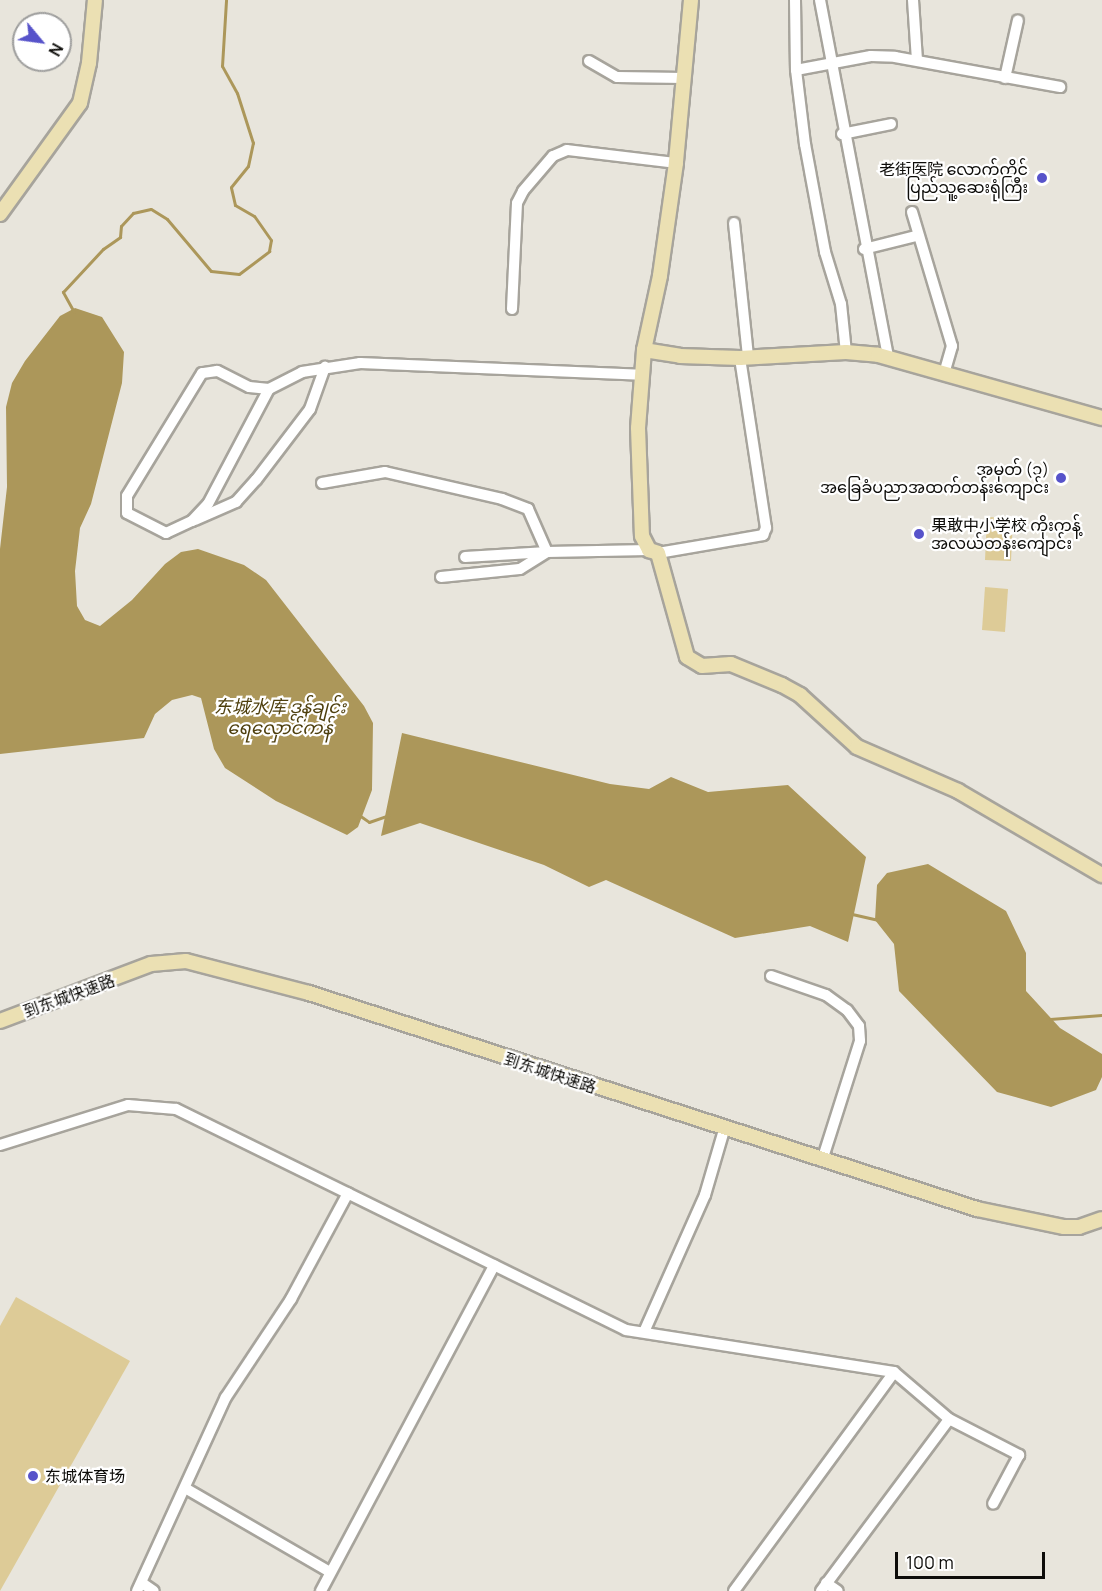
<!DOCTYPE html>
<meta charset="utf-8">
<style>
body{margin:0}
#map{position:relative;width:1102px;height:1591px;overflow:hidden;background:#e8e5dc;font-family:Manrope,"Noto Sans SC","Noto Sans Myanmar",sans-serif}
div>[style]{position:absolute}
.green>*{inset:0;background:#ddcb97}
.water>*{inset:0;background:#ac975a}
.stream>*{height:3px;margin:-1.5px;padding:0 1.5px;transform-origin:1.5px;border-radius:1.5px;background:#ac975a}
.roads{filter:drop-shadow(2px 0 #a7a49c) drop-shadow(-2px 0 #a7a49c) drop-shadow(0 2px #a7a49c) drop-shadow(0 -2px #a7a49c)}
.street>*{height:10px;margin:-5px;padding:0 5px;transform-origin:5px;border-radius:5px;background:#fff}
.secondary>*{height:14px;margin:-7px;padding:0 7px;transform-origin:7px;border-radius:7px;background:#ebe0b3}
.dots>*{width:16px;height:16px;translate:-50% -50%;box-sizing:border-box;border:3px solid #fff;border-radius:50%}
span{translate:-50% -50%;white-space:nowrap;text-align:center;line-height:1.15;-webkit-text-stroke:4.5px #fff;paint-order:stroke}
.poi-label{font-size:16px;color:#0d0c09}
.right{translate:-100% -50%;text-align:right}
.left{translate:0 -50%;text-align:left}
.street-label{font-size:16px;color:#0d0c09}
.water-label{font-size:18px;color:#4e3f0d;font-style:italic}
.north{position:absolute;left:12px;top:12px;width:60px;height:60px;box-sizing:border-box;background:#fff;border:2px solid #9e9e9d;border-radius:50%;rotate:119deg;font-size:16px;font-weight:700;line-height:24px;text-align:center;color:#0d0c09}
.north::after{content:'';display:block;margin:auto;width:21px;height:27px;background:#5753ca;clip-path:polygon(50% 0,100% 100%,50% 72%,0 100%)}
.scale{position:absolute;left:895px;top:1552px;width:150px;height:27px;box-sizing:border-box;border:3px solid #0d0c09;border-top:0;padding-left:8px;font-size:18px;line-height:21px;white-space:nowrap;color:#0d0c09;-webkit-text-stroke:4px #fff;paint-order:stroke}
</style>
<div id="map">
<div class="green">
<i style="clip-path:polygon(987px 517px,1013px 518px,1011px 561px,985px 560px)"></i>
<i style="clip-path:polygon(985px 587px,1008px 589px,1005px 632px,982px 630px)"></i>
<i style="clip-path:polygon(16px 1297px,130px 1361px,0 1591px,0 1326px)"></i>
</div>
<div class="water">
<i style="clip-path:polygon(75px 308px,102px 317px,124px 352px,122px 383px,91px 504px,80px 528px,75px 571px,77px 606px,85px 620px,100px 626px,132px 600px,165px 564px,181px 552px,198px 549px,244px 565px,266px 580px,364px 706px,373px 723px,372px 790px,358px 827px,347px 835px,276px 801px,225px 768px,214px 749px,201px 698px,192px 695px,172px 700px,155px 714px,144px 738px,0 754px,0 549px,7px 487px,6px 407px,12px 383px,25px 361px,60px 316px)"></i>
<i style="clip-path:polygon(402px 733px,610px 784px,649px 789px,671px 777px,708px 792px,788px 785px,866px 857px,848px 942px,810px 926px,735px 938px,606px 880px,589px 887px,544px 865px,420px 823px,381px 836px)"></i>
<i style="clip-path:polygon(928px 864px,1006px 911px,1026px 953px,1026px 991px,1060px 1028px,1102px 1054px,1102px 1077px,1096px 1090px,1051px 1107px,997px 1092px,899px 991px,894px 944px,875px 920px,877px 885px,887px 873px)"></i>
</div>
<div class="stream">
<i style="left:74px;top:312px;width:23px;rotate:-119deg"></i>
<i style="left:63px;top:292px;width:59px;rotate:-47.1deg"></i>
<i style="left:103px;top:249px;width:21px;rotate:-35deg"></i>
<i style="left:120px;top:237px;width:11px;rotate:-85deg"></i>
<i style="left:121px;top:226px;width:18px;rotate:-47deg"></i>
<i style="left:133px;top:213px;width:18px;rotate:-13deg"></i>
<i style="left:151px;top:209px;width:19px;rotate:32deg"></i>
<i style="left:167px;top:219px;width:68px;rotate:49.8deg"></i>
<i style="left:211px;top:271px;width:28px;rotate:6deg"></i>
<i style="left:239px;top:274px;width:38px;rotate:-37deg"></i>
<i style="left:269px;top:251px;width:11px;rotate:-80deg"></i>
<i style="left:271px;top:240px;width:29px;rotate:-125deg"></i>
<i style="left:254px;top:216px;width:22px;rotate:-150deg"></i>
<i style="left:235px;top:205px;width:18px;rotate:-103deg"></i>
<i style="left:231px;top:187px;width:27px;rotate:-51deg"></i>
<i style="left:248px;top:166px;width:24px;rotate:-78deg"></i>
<i style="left:253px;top:143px;width:52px;rotate:-107.7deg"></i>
<i style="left:237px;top:93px;width:31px;rotate:-119deg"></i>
<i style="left:222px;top:66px;width:66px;rotate:-86.5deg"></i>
<i style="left:359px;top:815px;width:12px;rotate:35deg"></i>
<i style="left:369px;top:822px;width:21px;rotate:-19deg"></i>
<i style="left:852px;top:914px;width:27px;rotate:13deg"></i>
<i style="left:1050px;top:1019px;width:52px;rotate:-4.4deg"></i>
</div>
<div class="roads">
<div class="street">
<i style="left:795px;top:0;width:70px;rotate:89.2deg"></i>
<i style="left:796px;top:70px;width:75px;rotate:83.1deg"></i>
<i style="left:805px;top:144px;width:110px;rotate:79.5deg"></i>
<i style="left:825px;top:252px;width:54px;rotate:72.9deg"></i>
<i style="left:841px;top:304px;width:48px;rotate:84.1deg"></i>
<i style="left:820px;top:0;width:363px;rotate:79.2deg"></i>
<i style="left:913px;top:0;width:60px;rotate:86.2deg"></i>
<i style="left:589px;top:61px;width:32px;rotate:30deg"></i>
<i style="left:617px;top:77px;width:67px;rotate:0.9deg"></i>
<i style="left:796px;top:70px;width:76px;rotate:-10.6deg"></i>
<i style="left:871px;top:56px;width:24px;rotate:2deg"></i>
<i style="left:895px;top:57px;width:168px;rotate:10.3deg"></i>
<i style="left:1005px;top:78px;width:59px;rotate:-77.4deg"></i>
<i style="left:842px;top:134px;width:50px;rotate:-11.5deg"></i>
<i style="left:912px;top:212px;width:140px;rotate:73.4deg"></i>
<i style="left:952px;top:346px;width:26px;rotate:106deg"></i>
<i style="left:734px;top:223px;width:134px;rotate:84deg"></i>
<i style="left:864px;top:249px;width:54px;rotate:-14deg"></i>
<i style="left:512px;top:309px;width:106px;rotate:-87.3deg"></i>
<i style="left:517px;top:203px;width:13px;rotate:-63deg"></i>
<i style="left:523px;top:191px;width:46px;rotate:-49.4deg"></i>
<i style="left:553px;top:156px;width:15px;rotate:-23deg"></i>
<i style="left:567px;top:150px;width:110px;rotate:6.8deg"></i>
<i style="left:269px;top:389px;width:20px;rotate:-174deg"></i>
<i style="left:249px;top:387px;width:36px;rotate:-153deg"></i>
<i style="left:217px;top:371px;width:15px;rotate:172deg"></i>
<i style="left:202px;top:373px;width:144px;rotate:121.4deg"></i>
<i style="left:127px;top:496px;width:17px;rotate:90deg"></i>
<i style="left:127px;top:513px;width:44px;rotate:27.1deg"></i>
<i style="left:166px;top:533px;width:29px;rotate:-25deg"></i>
<i style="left:192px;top:521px;width:23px;rotate:-47deg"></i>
<i style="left:208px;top:504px;width:130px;rotate:-62.1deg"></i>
<i style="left:269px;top:389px;width:37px;rotate:-27deg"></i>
<i style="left:302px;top:372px;width:59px;rotate:-8.8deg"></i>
<i style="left:360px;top:363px;width:281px;rotate:2.4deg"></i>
<i style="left:322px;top:483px;width:64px;rotate:-9.9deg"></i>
<i style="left:385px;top:472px;width:120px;rotate:13deg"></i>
<i style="left:502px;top:499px;width:28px;rotate:21deg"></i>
<i style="left:528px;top:509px;width:47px;rotate:66.2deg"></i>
<i style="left:547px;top:552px;width:102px;rotate:-1.1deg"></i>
<i style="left:195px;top:520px;width:45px;rotate:-23.7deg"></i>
<i style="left:236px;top:502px;width:30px;rotate:-48deg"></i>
<i style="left:256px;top:480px;width:89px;rotate:-52.7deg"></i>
<i style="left:310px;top:409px;width:45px;rotate:-70.3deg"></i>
<i style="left:658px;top:553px;width:107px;rotate:-9.7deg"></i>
<i style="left:763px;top:535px;width:8px;rotate:-67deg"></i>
<i style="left:766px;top:528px;width:172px;rotate:-98.7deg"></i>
<i style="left:441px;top:577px;width:79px;rotate:-5.8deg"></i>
<i style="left:520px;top:569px;width:32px;rotate:-32deg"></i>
<i style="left:547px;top:552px;width:82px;rotate:176.5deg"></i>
<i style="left:771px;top:976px;width:58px;rotate:19.1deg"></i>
<i style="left:826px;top:995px;width:26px;rotate:36deg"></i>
<i style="left:847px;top:1010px;width:20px;rotate:53deg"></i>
<i style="left:859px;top:1026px;width:15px;rotate:86deg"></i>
<i style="left:860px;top:1041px;width:126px;rotate:107.6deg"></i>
<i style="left:0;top:1145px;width:134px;rotate:-17.4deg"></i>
<i style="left:128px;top:1105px;width:48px;rotate:4.8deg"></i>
<i style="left:176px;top:1109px;width:501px;rotate:26.16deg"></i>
<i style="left:626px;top:1330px;width:271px;rotate:8.9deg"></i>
<i style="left:894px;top:1372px;width:72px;rotate:40.5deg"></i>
<i style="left:949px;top:1419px;width:79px;rotate:27.2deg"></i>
<i style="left:1019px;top:1455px;width:55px;rotate:118deg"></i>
<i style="left:644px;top:1332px;width:150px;rotate:-66deg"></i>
<i style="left:705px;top:1195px;width:68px;rotate:-73.7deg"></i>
<i style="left:185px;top:1488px;width:168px;rotate:30.1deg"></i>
<i style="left:142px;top:1583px;width:14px;rotate:34deg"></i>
<i style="left:826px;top:1583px;width:14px;rotate:34deg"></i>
<i style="left:137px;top:1591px;width:213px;rotate:-65.4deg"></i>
<i style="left:226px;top:1397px;width:118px;rotate:-56.4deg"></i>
<i style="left:291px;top:1299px;width:120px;rotate:-61.7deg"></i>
<i style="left:321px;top:1591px;width:369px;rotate:-62deg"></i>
<i style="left:734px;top:1591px;width:271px;rotate:-53.8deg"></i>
<i style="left:821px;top:1591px;width:214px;rotate:-53.3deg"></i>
</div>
<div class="secondary">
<i style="left:691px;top:0;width:164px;rotate:95.3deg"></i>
<i style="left:676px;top:163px;width:114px;rotate:98.1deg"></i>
<i style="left:660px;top:276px;width:76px;rotate:102.2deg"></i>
<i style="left:644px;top:350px;width:78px;rotate:94.4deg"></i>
<i style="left:638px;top:428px;width:108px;rotate:87.9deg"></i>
<i style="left:642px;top:536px;width:16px;rotate:63deg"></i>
<i style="left:649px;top:550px;width:9px;rotate:18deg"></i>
<i style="left:658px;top:553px;width:108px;rotate:74.4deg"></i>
<i style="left:687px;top:657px;width:17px;rotate:31deg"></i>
<i style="left:702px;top:666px;width:29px;rotate:-4deg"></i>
<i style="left:731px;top:664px;width:55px;rotate:22.4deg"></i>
<i style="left:782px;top:685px;width:21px;rotate:29deg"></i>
<i style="left:800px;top:695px;width:77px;rotate:42.4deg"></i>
<i style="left:857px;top:747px;width:110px;rotate:23.5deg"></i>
<i style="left:958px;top:791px;width:167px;rotate:30.3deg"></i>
<i style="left:0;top:214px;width:137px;rotate:-54.2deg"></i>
<i style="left:80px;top:103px;width:41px;rotate:-77.3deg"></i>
<i style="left:89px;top:63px;width:63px;rotate:-84.6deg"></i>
<i style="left:644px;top:350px;width:36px;rotate:9deg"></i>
<i style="left:680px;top:356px;width:60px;rotate:1.9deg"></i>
<i style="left:740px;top:358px;width:106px;rotate:-3.2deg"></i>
<i style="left:846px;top:352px;width:32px;rotate:5deg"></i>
<i style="left:878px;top:355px;width:233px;rotate:15.7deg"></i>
<i style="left:0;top:1021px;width:161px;rotate:-20.7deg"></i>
<i style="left:151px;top:964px;width:35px;rotate:-5deg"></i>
<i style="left:186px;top:961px;width:127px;rotate:14.6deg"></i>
<i style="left:309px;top:993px;width:702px;rotate:17.92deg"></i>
<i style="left:977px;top:1209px;width:89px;rotate:11.7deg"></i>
<i style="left:1064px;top:1227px;width:15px"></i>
<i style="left:1079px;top:1227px;width:24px;rotate:-19deg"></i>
</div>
</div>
<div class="dots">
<i style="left:1042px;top:178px;background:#5753ca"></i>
<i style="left:1061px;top:478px;background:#5753ca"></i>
<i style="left:919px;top:534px;background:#5753ca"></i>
<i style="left:33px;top:1476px;background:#5753ca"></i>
</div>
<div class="poi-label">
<span class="right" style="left:1028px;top:178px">老街医院 လောက်ကိုင်<br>ပြည်သူ့ဆေးရုံကြီး</span>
<span class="right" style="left:1049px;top:478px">အမှတ် (၁)<br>အခြေခံပညာအထက်တန်းကျောင်း</span>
<span class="left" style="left:931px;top:534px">果敢中小学校 ကိုးကန့်<br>အလယ်တန်းကျောင်း</span>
<span class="left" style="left:45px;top:1476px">东城体育场</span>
</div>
<div class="street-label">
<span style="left:69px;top:996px;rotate:-20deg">到东城快速路</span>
<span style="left:550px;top:1073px;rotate:18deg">到东城快速路</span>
</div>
<div class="water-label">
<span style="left:280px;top:717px">东城水库 ဒွန်ချင်း<br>ရေလှောင်ကန်</span>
</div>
<div class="north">N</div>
<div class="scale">100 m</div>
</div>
